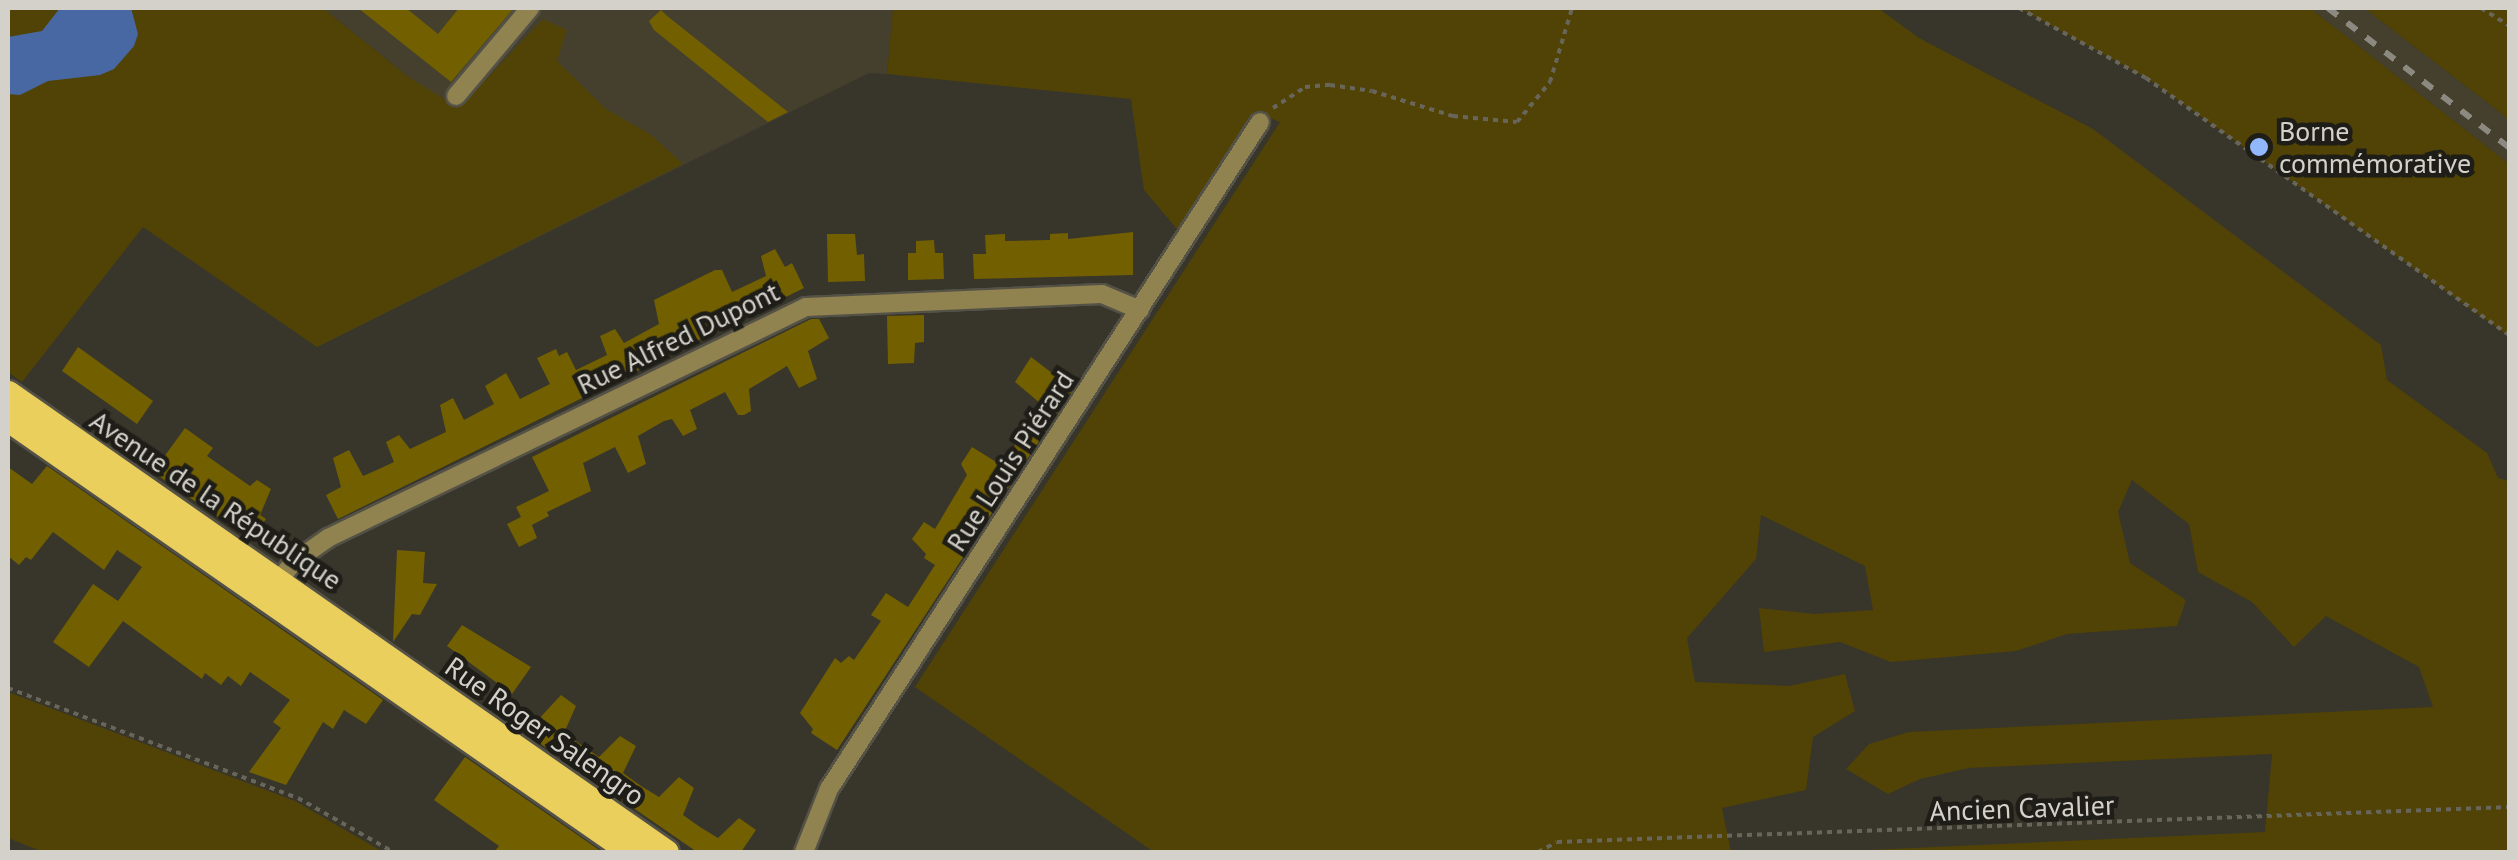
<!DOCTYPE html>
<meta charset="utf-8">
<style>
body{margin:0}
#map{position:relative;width:2517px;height:860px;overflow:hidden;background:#38352a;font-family:"PT Sans",sans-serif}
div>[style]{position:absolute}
.built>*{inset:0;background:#44402d}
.green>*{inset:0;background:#504305}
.water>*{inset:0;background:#4868a3}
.building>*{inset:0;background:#726000}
.path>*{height:4px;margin-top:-2px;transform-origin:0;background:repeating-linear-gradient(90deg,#68655b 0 5px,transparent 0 10px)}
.roads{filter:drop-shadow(2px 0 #545147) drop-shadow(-2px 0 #545147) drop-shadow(0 2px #545147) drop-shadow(0 -2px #545147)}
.minor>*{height:18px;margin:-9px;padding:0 9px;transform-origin:9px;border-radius:9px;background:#90834f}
.major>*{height:25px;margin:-12.5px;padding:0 12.5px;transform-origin:12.5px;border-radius:12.5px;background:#ebcf5c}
.rail>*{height:6px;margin-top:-3px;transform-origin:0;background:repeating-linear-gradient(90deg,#8c8980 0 12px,transparent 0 24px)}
.dots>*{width:28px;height:28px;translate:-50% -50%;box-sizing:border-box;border:5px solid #1e1d18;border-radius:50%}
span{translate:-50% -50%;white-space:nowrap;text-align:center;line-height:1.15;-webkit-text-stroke:9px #1e1d18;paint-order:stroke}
.poi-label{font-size:28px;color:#d3d1ca}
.left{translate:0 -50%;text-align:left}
.street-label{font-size:28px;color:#d3d1ca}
.frame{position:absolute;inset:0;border:10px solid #d3d1ca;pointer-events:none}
</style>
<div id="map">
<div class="built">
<i style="clip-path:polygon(323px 8px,893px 8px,887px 74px,869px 73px,317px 347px,239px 293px,407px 76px)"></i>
<i style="clip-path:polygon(2310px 8px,2364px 8px,2484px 100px,2509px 120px,2509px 164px)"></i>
</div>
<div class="green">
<i style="clip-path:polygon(8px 8px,323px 8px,407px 76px,459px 108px,543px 19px,567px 30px,557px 61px,606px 109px,650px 134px,683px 164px,317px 347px,143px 227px,22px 382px,8px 372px)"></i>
<i style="clip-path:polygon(893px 8px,1878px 8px,1919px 38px,2093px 129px,2381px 345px,2387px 380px,2487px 453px,2498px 478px,2509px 481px,2509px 852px,1823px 852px,2265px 832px,2272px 754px,1969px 768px,1920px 779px,1888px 794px,1846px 769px,1869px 744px,1909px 732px,2433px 707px,2419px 667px,2326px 616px,2294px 647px,2252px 602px,2198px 572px,2189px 524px,2132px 480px,2118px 512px,2130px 563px,2186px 600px,2177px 626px,2067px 634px,2016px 651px,1891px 662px,1840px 642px,1764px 652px,1759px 608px,1814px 614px,1873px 610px,1865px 566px,1761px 515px,1756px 559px,1687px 638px,1695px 682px,1789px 686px,1845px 674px,1855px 711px,1813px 737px,1806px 790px,1722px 808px,1731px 852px,1154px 852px,915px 687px,1280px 122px,1254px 112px,1177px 229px,1144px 190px,1131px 99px,887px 74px)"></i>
<i style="clip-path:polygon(2019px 8px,2310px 8px,2509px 164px,2509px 336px,2147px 78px)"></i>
<i style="clip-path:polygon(2364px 8px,2509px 8px,2509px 120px,2484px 100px)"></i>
<i style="clip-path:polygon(8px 692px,295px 801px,383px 852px,43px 852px,8px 838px)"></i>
</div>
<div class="water">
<i style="clip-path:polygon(60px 8px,131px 8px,138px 34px,134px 46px,114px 69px,100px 75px,48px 81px,20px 95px,8px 94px,8px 37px,42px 31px)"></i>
</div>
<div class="building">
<i style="clip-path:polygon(358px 8px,406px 8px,438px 34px,459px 8px,514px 8px,451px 82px)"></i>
<i style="clip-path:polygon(661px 10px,666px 15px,788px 112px,768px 122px,654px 30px,649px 21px)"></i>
<i style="clip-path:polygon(1133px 232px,1133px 275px,974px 279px,973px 254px,986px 254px,985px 235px,1005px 234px,1005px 241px,1050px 240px,1050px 234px,1068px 233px,1068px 239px)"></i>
<i style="clip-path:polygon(827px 234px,855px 234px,857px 255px,864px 254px,865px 281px,828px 282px)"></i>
<i style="clip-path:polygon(934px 240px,935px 253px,943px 253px,944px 279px,908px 280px,908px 253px,916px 253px,916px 241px)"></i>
<i style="clip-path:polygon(775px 249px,785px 267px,792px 263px,804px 288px,338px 519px,326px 495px,341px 487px,333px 458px,349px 450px,363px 476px,379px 469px,394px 462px,386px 442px,399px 435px,410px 449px,446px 432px,440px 405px,453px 398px,464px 420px,494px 404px,485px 386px,506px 373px,520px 399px,550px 384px,537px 358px,556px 349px,559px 356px,567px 352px,576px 370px,607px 355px,600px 336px,615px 329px,624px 343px,659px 324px,654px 300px,715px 270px,722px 270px,732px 292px,766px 276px,761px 256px)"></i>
<i style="clip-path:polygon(924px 315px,924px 342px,915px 343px,914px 363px,888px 364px,887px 316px)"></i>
<i style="clip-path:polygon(811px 319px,819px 319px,829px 338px,808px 351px,817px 379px,799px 388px,787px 366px,749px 389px,751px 411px,744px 415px,738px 415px,725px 392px,690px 410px,697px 429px,683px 436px,672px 419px,664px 421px,638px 436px,646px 464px,628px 473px,615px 447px,583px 463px,591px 491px,547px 512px,549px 516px,532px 525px,537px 538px,519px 547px,507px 524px,521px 517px,516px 507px,549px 491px,532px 457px)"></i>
<i style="clip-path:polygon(78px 347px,153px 401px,137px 424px,62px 371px)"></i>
<i style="clip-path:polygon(1031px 357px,1073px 389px,837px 750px,811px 733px,813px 729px,800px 713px,835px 658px,841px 663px,849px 656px,854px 660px,881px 621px,871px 615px,886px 593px,908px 607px,935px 565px,924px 558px,926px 554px,912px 539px,924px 522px,935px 529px,967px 475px,961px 464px,972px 447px,1001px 465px,1022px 434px,1041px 404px,1015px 382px)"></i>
<i style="clip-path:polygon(185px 428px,213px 448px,207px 456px,250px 486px,257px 480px,271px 489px,260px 515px,266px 519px,251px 540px,153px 472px)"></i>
<i style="clip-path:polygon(47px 466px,383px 700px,366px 724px,344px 710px,333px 729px,323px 722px,286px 785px,249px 772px,281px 728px,273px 722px,290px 700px,250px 672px,241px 686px,228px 676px,221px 685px,205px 673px,202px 679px,123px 621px,89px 667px,53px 642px,93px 584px,118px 601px,142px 567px,117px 550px,104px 570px,53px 532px,31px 560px,26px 557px,19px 565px,8px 556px,8px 467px,32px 484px)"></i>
<i style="clip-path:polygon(397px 550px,425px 552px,423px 583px,437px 584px,420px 615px,412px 614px,393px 642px)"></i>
<i style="clip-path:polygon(462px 625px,531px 667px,512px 694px,447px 646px)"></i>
<i style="clip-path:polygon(561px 695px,576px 706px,564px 733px,599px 757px,620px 736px,636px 746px,623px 773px,641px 786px,659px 797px,679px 777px,694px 788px,683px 815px,700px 827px,718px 838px,739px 818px,756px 830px,741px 852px,697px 852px,512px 724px,521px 712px,536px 722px)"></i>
<i style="clip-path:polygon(465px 757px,517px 793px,602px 852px,494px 852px,499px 846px,434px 800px)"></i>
</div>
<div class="path">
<i style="left:2019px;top:8px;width:145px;rotate:28.9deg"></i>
<i style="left:2146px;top:78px;width:446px;rotate:35.3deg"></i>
<i style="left:2481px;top:8px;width:34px;rotate:32deg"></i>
<i style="left:1273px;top:108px;width:38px;rotate:-33deg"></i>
<i style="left:1305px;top:87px;width:25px;rotate:-5deg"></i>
<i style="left:1330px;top:85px;width:42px;rotate:8.1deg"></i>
<i style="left:1372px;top:91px;width:85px;rotate:17.2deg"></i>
<i style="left:1453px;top:116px;width:64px;rotate:5.4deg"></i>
<i style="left:1517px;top:122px;width:52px;rotate:-50.5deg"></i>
<i style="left:1550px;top:82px;width:77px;rotate:-73.4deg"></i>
<i style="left:8px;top:688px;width:310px;rotate:20.8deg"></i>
<i style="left:298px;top:798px;width:109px;rotate:29.6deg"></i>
<i style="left:1538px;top:852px;width:21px;rotate:-28deg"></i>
<i style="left:1557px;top:842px;width:954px;rotate:-2.1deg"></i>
</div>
<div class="roads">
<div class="minor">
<i style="left:456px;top:96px;width:115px;rotate:-49.9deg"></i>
<i style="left:272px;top:588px;width:34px;rotate:-50deg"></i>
<i style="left:294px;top:562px;width:42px;rotate:-35.2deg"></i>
<i style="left:328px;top:538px;width:531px;rotate:-25.79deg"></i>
<i style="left:806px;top:307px;width:296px;rotate:-2.5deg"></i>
<i style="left:1102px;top:294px;width:41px;rotate:22.8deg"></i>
<i style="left:804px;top:852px;width:68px;rotate:-68.4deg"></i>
<i style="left:829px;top:789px;width:794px;rotate:-57.13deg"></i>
</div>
<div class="major">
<i style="left:8px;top:393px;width:802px;rotate:34.9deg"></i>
<i style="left:8px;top:419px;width:759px;rotate:34.8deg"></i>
</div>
</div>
<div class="rail">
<i style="left:2328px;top:8px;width:230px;rotate:37.6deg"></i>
</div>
<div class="dots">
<i style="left:2259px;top:147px;background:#91b8fd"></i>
</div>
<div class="poi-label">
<span class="left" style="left:2279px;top:147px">Borne<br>commémorative</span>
</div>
<div class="street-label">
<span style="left:678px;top:338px;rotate:-26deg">Rue Alfred Dupont</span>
<span style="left:1010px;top:461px;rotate:-57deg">Rue Louis Piérard</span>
<span style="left:216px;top:500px;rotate:34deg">Avenue de la République</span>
<span style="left:545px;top:731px;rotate:35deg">Rue Roger Salengro</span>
<span style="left:2022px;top:808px;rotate:-2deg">Ancien Cavalier</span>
</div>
<div class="frame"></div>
</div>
